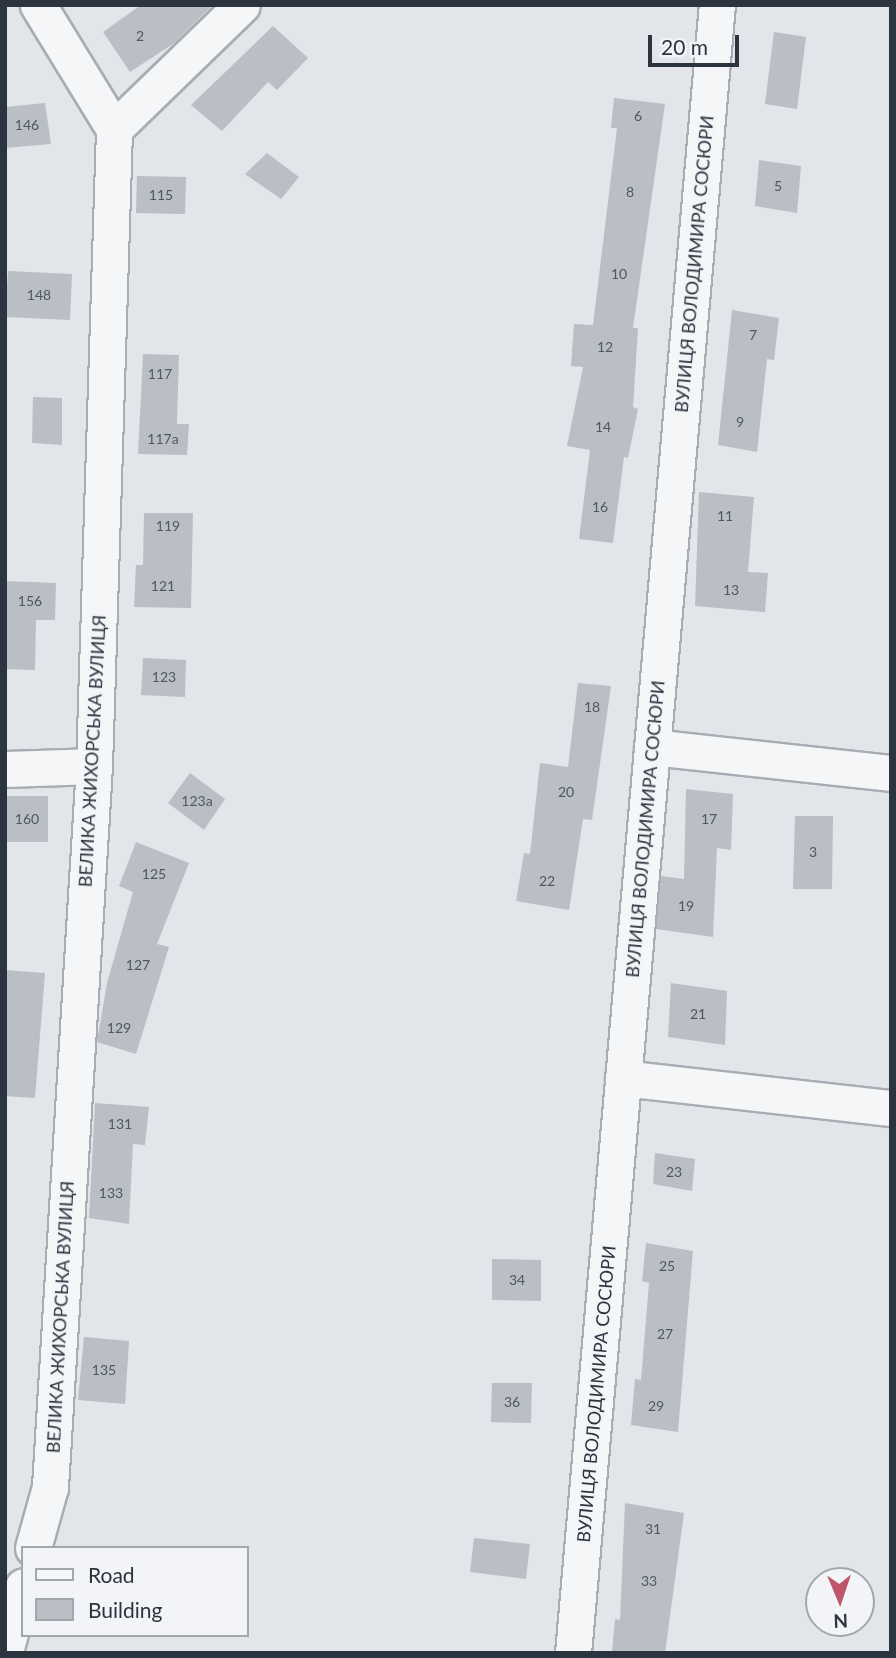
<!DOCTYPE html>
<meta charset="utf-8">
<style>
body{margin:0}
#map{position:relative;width:896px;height:1658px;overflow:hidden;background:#e2e5e9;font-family:Lato,sans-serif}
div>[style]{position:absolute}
.building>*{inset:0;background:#babfc5}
.roads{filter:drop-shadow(2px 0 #a8acb3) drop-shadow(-2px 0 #a8acb3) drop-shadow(0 2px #a8acb3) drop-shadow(0 -2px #a8acb3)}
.minor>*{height:35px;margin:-17.5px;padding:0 17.5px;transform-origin:17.5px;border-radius:17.5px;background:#f5f6f8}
span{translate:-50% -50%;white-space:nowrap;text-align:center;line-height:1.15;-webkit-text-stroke:5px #f2f4f7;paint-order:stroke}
.number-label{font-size:14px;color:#505760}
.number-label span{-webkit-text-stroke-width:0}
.street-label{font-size:18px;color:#2c343f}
.frame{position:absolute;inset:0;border:7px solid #2c343f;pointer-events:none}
.legend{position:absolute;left:21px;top:1546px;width:228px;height:91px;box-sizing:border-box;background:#f2f4f7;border:2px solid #a3a7ad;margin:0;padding:9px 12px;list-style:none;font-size:21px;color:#2c343f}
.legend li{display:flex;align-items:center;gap:14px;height:35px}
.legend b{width:35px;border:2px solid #a3a7ad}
.north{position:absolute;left:805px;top:1567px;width:70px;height:70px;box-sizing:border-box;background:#f2f4f7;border:2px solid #a3a7ad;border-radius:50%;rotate:178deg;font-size:19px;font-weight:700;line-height:28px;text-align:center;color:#2c343f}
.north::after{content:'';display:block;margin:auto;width:24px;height:32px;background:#c0556a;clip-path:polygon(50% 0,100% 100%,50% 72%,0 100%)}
.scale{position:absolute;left:648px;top:35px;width:91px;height:32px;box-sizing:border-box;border:4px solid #2c343f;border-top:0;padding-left:9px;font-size:21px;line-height:24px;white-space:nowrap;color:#2c343f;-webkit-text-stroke:5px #f2f4f7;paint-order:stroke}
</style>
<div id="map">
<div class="building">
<i style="clip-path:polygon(141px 5px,213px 5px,173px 44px,130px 72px,103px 32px)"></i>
<i style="clip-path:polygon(273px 26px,308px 58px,277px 90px,268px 82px,222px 131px,191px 105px)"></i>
<i style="clip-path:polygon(774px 32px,806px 37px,797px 109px,765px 104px)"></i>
<i style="clip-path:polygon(614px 98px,665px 104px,633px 328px,638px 328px,633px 407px,638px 409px,628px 458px,624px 457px,613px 543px,579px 539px,590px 450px,567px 446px,583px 367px,571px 366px,574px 324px,593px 325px,617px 128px,611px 128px)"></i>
<i style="clip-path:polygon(45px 103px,51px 144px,5px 148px,5px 107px)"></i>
<i style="clip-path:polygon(267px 153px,299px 177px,281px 199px,245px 174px)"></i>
<i style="clip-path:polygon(759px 160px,801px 166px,797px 213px,755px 206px)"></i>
<i style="clip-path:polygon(137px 176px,186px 177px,185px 214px,136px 213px)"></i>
<i style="clip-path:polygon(8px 271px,72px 274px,70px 320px,5px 317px)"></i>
<i style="clip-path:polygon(732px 310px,779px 318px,774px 360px,767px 359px,757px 452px,718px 445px)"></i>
<i style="clip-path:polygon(143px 354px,179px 355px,177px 424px,189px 424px,187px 455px,138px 454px)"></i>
<i style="clip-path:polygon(33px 397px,62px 398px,62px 445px,32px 443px)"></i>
<i style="clip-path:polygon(699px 492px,754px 497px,748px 572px,768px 573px,765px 612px,695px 606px)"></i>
<i style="clip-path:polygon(144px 513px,193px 513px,191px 608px,134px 607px,136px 565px,143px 565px)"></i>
<i style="clip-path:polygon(5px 581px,56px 583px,55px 620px,36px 620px,35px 670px,5px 669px)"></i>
<i style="clip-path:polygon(143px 658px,186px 660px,185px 697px,141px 695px)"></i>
<i style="clip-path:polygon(578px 683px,611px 686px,592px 820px,583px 819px,569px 910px,516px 901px,524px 853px,530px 854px,540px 763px,568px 767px)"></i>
<i style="clip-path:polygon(190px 773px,225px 799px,204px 830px,168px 803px)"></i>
<i style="clip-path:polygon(686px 789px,733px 794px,731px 850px,717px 848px,713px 937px,656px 929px,661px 876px,684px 879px)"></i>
<i style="clip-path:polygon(5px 796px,48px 796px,48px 842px,5px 842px)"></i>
<i style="clip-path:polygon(795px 816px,833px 816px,832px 889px,793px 889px)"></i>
<i style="clip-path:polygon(136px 842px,189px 863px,157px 944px,169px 947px,136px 1054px,97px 1042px,107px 983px,133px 892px,119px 886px)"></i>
<i style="clip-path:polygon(5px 970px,45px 973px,35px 1098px,5px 1096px)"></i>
<i style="clip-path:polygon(671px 983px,727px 991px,725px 1045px,668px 1037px)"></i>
<i style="clip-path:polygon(95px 1103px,149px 1107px,145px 1145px,133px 1144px,129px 1224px,89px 1218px)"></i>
<i style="clip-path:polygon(655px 1153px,695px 1159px,692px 1191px,653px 1184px)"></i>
<i style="clip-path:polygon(646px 1243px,693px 1251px,678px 1432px,631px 1425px,635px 1379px,641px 1380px,649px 1283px,642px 1281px)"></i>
<i style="clip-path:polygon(492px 1259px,541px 1260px,541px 1301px,492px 1300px)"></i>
<i style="clip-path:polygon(84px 1337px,129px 1341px,125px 1404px,78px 1400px)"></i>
<i style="clip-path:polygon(492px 1383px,532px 1383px,531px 1423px,491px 1422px)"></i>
<i style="clip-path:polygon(625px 1503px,684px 1513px,665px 1653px,612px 1653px,615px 1619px,620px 1620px)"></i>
<i style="clip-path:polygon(474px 1538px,530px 1544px,526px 1579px,470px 1572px)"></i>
</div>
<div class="roads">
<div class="minor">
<i style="left:38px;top:5px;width:145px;rotate:58.5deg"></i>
<i style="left:652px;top:747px;width:240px;rotate:6.2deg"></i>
<i style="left:5px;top:769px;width:89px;rotate:-1.9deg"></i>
<i style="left:623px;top:1078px;width:270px;rotate:6.4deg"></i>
<i style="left:33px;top:1548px;width:63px;rotate:-74.4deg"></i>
<i style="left:50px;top:1487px;width:722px;rotate:-86.51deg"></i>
<i style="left:94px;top:766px;width:637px;rotate:-88.2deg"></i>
<i style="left:114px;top:129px;width:178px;rotate:-44.1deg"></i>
<i style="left:5px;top:1651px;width:67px;rotate:-74.5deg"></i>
<i style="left:573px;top:1653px;width:1654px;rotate:-85.01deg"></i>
</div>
</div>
<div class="number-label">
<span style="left:140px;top:36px">2</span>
<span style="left:638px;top:116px">6</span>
<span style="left:27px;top:125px">146</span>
<span style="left:778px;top:186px">5</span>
<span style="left:630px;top:192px">8</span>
<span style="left:161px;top:195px">115</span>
<span style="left:619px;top:274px">10</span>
<span style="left:39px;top:295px">148</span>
<span style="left:753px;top:335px">7</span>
<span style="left:605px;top:347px">12</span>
<span style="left:160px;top:374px">117</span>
<span style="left:740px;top:422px">9</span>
<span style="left:603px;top:427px">14</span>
<span style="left:163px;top:439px">117а</span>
<span style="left:600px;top:507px">16</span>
<span style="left:725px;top:516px">11</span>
<span style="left:168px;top:526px">119</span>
<span style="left:163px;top:586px">121</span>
<span style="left:731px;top:590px">13</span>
<span style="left:30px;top:601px">156</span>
<span style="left:164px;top:677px">123</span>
<span style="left:592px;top:707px">18</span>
<span style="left:566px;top:792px">20</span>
<span style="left:197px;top:801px">123а</span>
<span style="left:27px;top:819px">160</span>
<span style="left:709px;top:819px">17</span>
<span style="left:813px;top:852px">3</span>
<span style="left:154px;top:874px">125</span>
<span style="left:547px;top:881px">22</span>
<span style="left:686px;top:906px">19</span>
<span style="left:138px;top:965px">127</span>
<span style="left:698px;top:1014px">21</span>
<span style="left:119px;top:1028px">129</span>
<span style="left:120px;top:1124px">131</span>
<span style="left:674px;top:1172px">23</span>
<span style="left:111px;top:1193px">133</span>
<span style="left:667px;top:1266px">25</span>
<span style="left:517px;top:1280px">34</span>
<span style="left:665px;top:1334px">27</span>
<span style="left:104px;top:1370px">135</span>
<span style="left:512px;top:1402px">36</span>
<span style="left:656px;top:1406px">29</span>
<span style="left:653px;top:1529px">31</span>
<span style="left:649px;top:1581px">33</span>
</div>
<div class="street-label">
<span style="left:694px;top:264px;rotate:-85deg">ВУЛИЦЯ ВОЛОДИМИРА СОСЮРИ</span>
<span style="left:92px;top:751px;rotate:-87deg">ВЕЛИКА ЖИХОРСЬКА ВУЛИЦЯ</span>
<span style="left:645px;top:829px;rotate:-85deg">ВУЛИЦЯ ВОЛОДИМИРА СОСЮРИ</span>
<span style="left:60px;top:1317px;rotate:-87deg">ВЕЛИКА ЖИХОРСЬКА ВУЛИЦЯ</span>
<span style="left:596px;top:1394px;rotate:-85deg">ВУЛИЦЯ ВОЛОДИМИРА СОСЮРИ</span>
</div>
<div class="frame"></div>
<ul class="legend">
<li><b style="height:9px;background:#f5f6f8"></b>Road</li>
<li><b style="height:19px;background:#babfc5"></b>Building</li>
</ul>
<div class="north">N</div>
<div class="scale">20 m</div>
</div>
